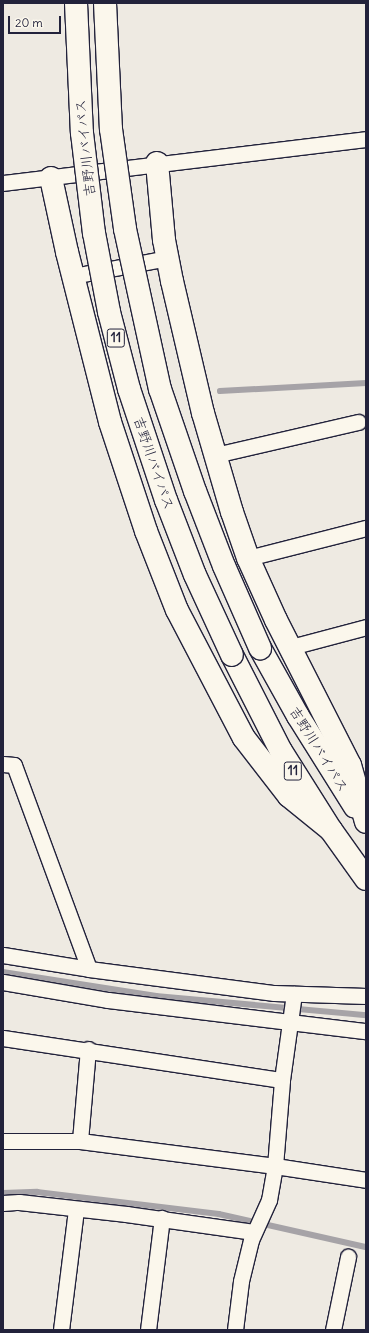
<!DOCTYPE html>
<meta charset="utf-8">
<style>
body{margin:0}
#map{position:relative;width:369px;height:1333px;overflow:hidden;background:#eeeae2;font-family:Delius,"Klee One",sans-serif}
div>[style]{position:absolute}
.stream>*{height:5.5px;margin:-2.75px;padding:0 2.75px;transform-origin:2.75px;border-radius:2.75px;background:#a6a3a7}
.roads{filter:drop-shadow(1px 0 #22223b) drop-shadow(-1px 0 #22223b) drop-shadow(0 1px #22223b) drop-shadow(0 -1px #22223b)}
.minor>*{height:15px;margin:-7.5px;padding:0 7.5px;transform-origin:7.5px;border-radius:7.5px;background:#fbf7ec}
.trunk>*{height:22px;margin:-11px;padding:0 11px;transform-origin:11px;border-radius:11px;background:#fbf7ec}
.bridges{filter:drop-shadow(1px 0 #22223b) drop-shadow(-1px 0 #22223b) drop-shadow(0 1px #22223b) drop-shadow(0 -1px #22223b)}
.trunk-bridge>*{height:22px;margin:-11px;padding:0 11px;transform-origin:11px;border-radius:11px;background:#fbf7ec}
span{translate:-50% -50%;white-space:nowrap;text-align:center;line-height:1.15;-webkit-text-stroke:3px #fbf7ec;paint-order:stroke}
.shield-label span{padding:1px 3px;background:#fbf7ec;border:1px solid;border-radius:3px;-webkit-text-stroke-width:0}
.shield-label{font-size:13px;color:#22223b;font-weight:700}
.street-label{font-size:14px;color:#22223b}
.frame{position:absolute;inset:0;border:4px solid #22223b;pointer-events:none}
.scale{position:absolute;left:8px;top:16px;width:53px;height:18px;box-sizing:border-box;border:2px solid #22223b;border-top:0;padding-left:5px;font-size:12px;line-height:14px;white-space:nowrap;color:#22223b;-webkit-text-stroke:3px #fbf7ec;paint-order:stroke}
</style>
<div id="map">
<div class="stream">
<i style="left:220px;top:391px;width:146px;rotate:-3.1deg"></i>
<i style="left:3px;top:972px;width:155px;rotate:8.9deg"></i>
<i style="left:156px;top:996px;width:211px;rotate:5.2deg"></i>
<i style="left:3px;top:1193px;width:34px;rotate:-2deg"></i>
<i style="left:37px;top:1192px;width:183px;rotate:6.9deg"></i>
<i style="left:219px;top:1214px;width:151px;rotate:12.7deg"></i>
</div>
<div class="roads">
<div class="minor">
<i style="left:3px;top:183px;width:366px;rotate:-6.9deg"></i>
<i style="left:73px;top:276px;width:97px;rotate:-10.7deg"></i>
<i style="left:215px;top:455px;width:147px;rotate:-13deg"></i>
<i style="left:248px;top:558px;width:122px;rotate:-14.3deg"></i>
<i style="left:291px;top:647px;width:78px;rotate:-14.9deg"></i>
<i style="left:3px;top:764px;width:11px;rotate:5deg"></i>
<i style="left:14px;top:765px;width:217px;rotate:69.8deg"></i>
<i style="left:3px;top:955px;width:87px;rotate:9.2deg"></i>
<i style="left:89px;top:969px;width:187px;rotate:7.4deg"></i>
<i style="left:274px;top:993px;width:92px;rotate:1.9deg"></i>
<i style="left:3px;top:982px;width:107px;rotate:9.7deg"></i>
<i style="left:108px;top:1000px;width:260px;rotate:6.9deg"></i>
<i style="left:3px;top:1038px;width:282px;rotate:8.6deg"></i>
<i style="left:88px;top:1049px;width:92px;rotate:95deg"></i>
<i style="left:80px;top:1141px;width:197px;rotate:7.3deg"></i>
<i style="left:275px;top:1166px;width:92px;rotate:8.7deg"></i>
<i style="left:3px;top:1141px;width:77px"></i>
<i style="left:3px;top:1203px;width:16px;rotate:-4deg"></i>
<i style="left:19px;top:1202px;width:108px;rotate:6.4deg"></i>
<i style="left:126px;top:1214px;width:129px;rotate:8deg"></i>
<i style="left:61px;top:1330px;width:122px;rotate:-82.9deg"></i>
<i style="left:148px;top:1330px;width:113px;rotate:-82.9deg"></i>
<i style="left:235px;top:1330px;width:49px;rotate:-83deg"></i>
<i style="left:241px;top:1281px;width:42px;rotate:-76.3deg"></i>
<i style="left:251px;top:1240px;width:44px;rotate:-65.8deg"></i>
<i style="left:269px;top:1200px;width:35px;rotate:-80deg"></i>
<i style="left:275px;top:1166px;width:86px;rotate:-85.3deg"></i>
<i style="left:282px;top:1080px;width:87px;rotate:-82.1deg"></i>
<i style="left:333px;top:1330px;width:75px;rotate:-78.4deg"></i>
</div>
<div class="trunk">
<i style="left:157px;top:163px;width:77px;rotate:84.8deg"></i>
<i style="left:164px;top:240px;width:42px;rotate:79deg"></i>
<i style="left:172px;top:281px;width:136px;rotate:76.8deg"></i>
<i style="left:203px;top:413px;width:103px;rotate:73.7deg"></i>
<i style="left:232px;top:512px;width:49px;rotate:70.8deg"></i>
<i style="left:248px;top:558px;width:68px;rotate:65.7deg"></i>
<i style="left:276px;top:620px;width:163px;rotate:63deg"></i>
<i style="left:350px;top:765px;width:59px;rotate:74.3deg"></i>
<i style="left:51px;top:178px;width:76px;rotate:77.8deg"></i>
<i style="left:67px;top:252px;width:175px;rotate:75.8deg"></i>
<i style="left:110px;top:422px;width:115px;rotate:71.7deg"></i>
<i style="left:146px;top:531px;width:85px;rotate:68.6deg"></i>
<i style="left:177px;top:610px;width:144px;rotate:62.4deg"></i>
<i style="left:244px;top:738px;width:73px;rotate:52.2deg"></i>
<i style="left:289px;top:796px;width:54px;rotate:39deg"></i>
<i style="left:260px;top:648px;width:78px;rotate:60.8deg"></i>
<i style="left:298px;top:716px;width:107px;rotate:57.9deg"></i>
<i style="left:232px;top:655px;width:108px;rotate:63deg"></i>
<i style="left:281px;top:751px;width:93px;rotate:57.7deg"></i>
<i style="left:331px;top:830px;width:60px;rotate:54.5deg"></i>
</div>
</div>
<div class="bridges">
<div class="trunk-bridge">
<i style="left:76px;top:3px;width:130px;rotate:87.4deg"></i>
<i style="left:82px;top:133px;width:101px;rotate:83.2deg"></i>
<i style="left:94px;top:233px;width:80px;rotate:79.2deg"></i>
<i style="left:109px;top:312px;width:80px;rotate:75.4deg"></i>
<i style="left:129px;top:389px;width:117px;rotate:71.6deg"></i>
<i style="left:166px;top:500px;width:80px;rotate:68.9deg"></i>
<i style="left:195px;top:575px;width:88px;rotate:65.2deg"></i>
<i style="left:105px;top:3px;width:126px;rotate:87.3deg"></i>
<i style="left:111px;top:129px;width:101px;rotate:82deg"></i>
<i style="left:125px;top:229px;width:164px;rotate:77.7deg"></i>
<i style="left:160px;top:389px;width:108px;rotate:71.1deg"></i>
<i style="left:195px;top:491px;width:80px;rotate:68.9deg"></i>
<i style="left:224px;top:566px;width:90px;rotate:66.3deg"></i>
</div>
</div>
<div class="shield-label">
<span style="left:116px;top:338px">11</span>
<span style="left:293px;top:771px">11</span>
</div>
<div class="street-label">
<span style="left:85px;top:148px;rotate:-96deg">吉野川バイパス</span>
<span style="left:154px;top:463px;rotate:71deg">吉野川バイパス</span>
<span style="left:319px;top:749px;rotate:58deg">吉野川バイパス</span>
</div>
<div class="frame"></div>
<div class="scale">20 m</div>
</div>
